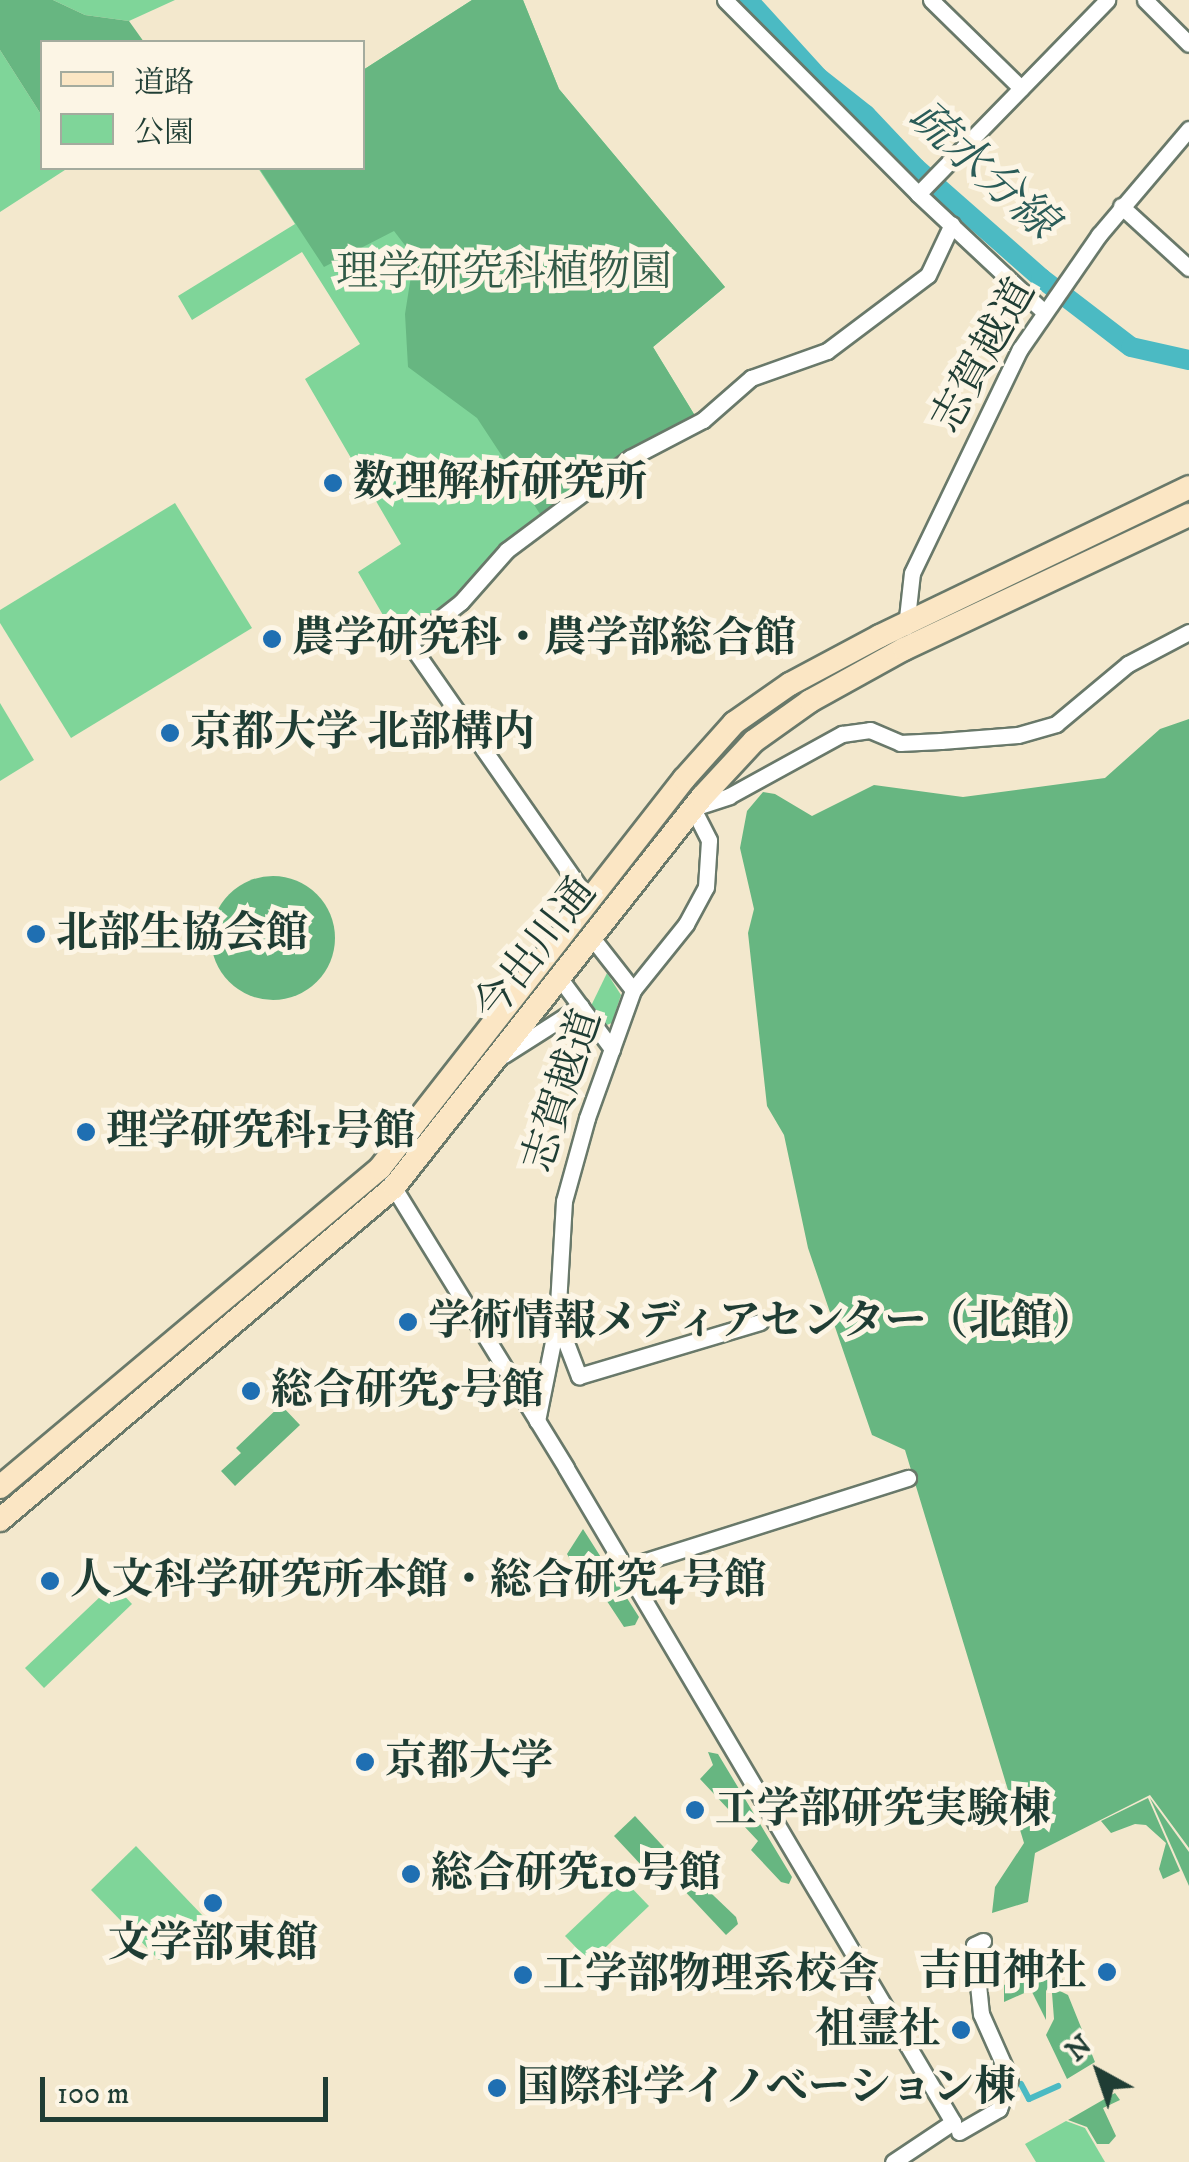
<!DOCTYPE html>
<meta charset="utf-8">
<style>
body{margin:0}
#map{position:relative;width:1189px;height:2162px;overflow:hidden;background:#f3e8cd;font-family:"IM FELL DW Pica","Noto Serif JP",serif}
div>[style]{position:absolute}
.green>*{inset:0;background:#7fd599}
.forest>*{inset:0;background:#67b681}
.round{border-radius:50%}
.stream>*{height:6px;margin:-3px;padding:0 3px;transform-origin:3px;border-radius:3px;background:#4bbac3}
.canal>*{height:20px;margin:-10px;padding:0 10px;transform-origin:10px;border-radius:10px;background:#4bbac3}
.roads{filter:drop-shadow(2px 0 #69796a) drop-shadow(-2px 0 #69796a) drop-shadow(0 2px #69796a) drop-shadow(0 -2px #69796a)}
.street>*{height:15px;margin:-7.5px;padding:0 7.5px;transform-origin:7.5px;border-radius:7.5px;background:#fff}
.secondary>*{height:22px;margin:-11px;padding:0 11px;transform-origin:11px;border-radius:11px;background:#fbe6c4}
.dots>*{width:28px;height:28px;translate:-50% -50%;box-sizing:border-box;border:5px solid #fcf5e5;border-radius:50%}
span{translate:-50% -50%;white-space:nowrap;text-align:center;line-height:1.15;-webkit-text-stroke:10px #fcf5e5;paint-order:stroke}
.park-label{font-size:42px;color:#325b48}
.street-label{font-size:42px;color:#1f3d34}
.poi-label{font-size:42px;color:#1f3d34;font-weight:700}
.left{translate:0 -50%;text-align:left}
.right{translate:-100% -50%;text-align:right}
.water-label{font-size:45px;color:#2a5c58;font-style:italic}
.legend{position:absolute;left:40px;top:40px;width:325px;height:130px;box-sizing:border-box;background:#fcf5e5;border:2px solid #a4ab9e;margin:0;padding:12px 18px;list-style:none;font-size:30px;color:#1f3d34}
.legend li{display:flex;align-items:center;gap:20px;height:50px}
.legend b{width:50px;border:2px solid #a4ab9e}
.north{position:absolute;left:1049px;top:2022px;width:100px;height:100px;-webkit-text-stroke:8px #fcf5e5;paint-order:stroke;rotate:320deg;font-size:28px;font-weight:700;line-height:40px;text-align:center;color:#1f3d34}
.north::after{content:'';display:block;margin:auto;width:35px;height:45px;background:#1f3d34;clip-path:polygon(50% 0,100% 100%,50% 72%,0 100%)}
.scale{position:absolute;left:40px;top:2077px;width:288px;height:45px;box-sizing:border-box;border:5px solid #1f3d34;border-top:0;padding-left:12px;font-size:30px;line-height:35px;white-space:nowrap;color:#1f3d34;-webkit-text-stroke:8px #fcf5e5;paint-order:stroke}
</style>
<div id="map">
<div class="green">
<i style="clip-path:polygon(53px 0,175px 0,129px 21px,85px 15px)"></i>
<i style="clip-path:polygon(472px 0,523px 0,559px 89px,725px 287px,653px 347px,697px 419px,629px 449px,505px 545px,461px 593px,398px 641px,358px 572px,401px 544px,305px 379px,360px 344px,302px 252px,192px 320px,178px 296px,295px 224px,258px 168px,362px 168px,363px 70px)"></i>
<i style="clip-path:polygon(0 50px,42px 116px,42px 168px,68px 168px,0 212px)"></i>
<i style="clip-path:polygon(175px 503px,252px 628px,71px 738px,0 623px,0 610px)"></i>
<i style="clip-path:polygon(0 703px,34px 760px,0 781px)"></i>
<i style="clip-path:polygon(607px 973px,621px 995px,612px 1023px,604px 1026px,590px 1008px)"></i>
<i style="clip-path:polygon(119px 1590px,132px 1604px,44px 1688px,25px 1668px,102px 1595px)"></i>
<i style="clip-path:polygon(136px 1846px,204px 1917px,159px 1960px,91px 1890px)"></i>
<i style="clip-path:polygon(624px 1880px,649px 1906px,590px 1962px,565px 1936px)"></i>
<i style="clip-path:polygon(1066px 2121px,1085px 2128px,1105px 2162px,1036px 2162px,1025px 2144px)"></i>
</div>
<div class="forest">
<i style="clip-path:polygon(0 0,53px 0,85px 15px,129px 21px,144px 42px,42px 42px,42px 116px,0 50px)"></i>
<i style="clip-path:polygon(472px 0,523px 0,559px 89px,725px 287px,653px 347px,697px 419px,629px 449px,542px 517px,477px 418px,408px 367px,405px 314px,414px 257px,394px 231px,324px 267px,259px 168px,362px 168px,363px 70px)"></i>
<i style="clip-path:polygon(1189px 719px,1189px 1848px,1150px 1795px,1035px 1853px,1028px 1902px,992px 1913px,995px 1887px,1024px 1843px,905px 1450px,872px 1435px,808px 1248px,784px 1135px,767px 1106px,748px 933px,754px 909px,740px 848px,747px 811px,763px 792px,775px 794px,812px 816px,874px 785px,963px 797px,1105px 778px,1160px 729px)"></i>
<i class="round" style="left:211px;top:876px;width:124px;height:124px"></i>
<i style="clip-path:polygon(281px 1405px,300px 1425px,235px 1486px,221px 1471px,241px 1453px,236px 1448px)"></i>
<i style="clip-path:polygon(583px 1529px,639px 1617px,635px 1625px,624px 1627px,597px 1586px,582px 1580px,567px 1554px)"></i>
<i style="clip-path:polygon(708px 1752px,718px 1754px,792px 1877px,789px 1884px,781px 1882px,751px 1850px,758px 1841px,700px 1779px,713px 1765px)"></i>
<i style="clip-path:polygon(1148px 1798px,1180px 1871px,1163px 1879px,1159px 1869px,1166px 1843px,1146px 1825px,1135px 1824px,1111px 1833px,1101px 1821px)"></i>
<i style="clip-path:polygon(1150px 1798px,1189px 1852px,1189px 1886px)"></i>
<i style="clip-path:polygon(635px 1816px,673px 1857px,674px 1868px,658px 1883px,614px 1836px)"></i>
<i style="clip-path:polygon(691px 1874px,736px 1917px,738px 1924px,726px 1935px,679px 1885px)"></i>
<i style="clip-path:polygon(1053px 1962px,1064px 1983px,1049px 1986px,1046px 1991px,1046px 2020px,1031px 1990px,1004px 2002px,1004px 1985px)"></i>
<i style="clip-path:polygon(1060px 1991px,1068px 1995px,1095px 2062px,1067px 2079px,1046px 2035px,1054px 2019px,1052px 1993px)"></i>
<i style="clip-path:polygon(1115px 2093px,1120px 2100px,1103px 2108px,1116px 2136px,1109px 2144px,1097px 2144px,1087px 2127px,1068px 2120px)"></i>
</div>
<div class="stream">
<i style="left:1021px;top:2084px;width:17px;rotate:62deg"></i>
<i style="left:1029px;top:2099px;width:32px;rotate:-24deg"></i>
</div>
<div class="canal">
<i style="left:748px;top:0;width:104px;rotate:47.7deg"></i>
<i style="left:818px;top:77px;width:61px;rotate:38.4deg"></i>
<i style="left:866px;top:115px;width:73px;rotate:46.7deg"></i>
<i style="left:916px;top:168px;width:167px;rotate:41.3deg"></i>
<i style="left:1041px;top:278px;width:113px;rotate:37.5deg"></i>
<i style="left:1131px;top:347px;width:59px;rotate:12.6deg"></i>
</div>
<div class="roads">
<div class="street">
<i style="left:725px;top:0;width:274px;rotate:45.1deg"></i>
<i style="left:918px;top:194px;width:173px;rotate:43.1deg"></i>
<i style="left:931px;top:0;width:126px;rotate:44.4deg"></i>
<i style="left:1145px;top:0;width:62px;rotate:45deg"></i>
<i style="left:918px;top:194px;width:271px;rotate:-45.7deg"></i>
<i style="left:1121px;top:206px;width:92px;rotate:42.4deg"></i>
<i style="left:906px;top:627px;width:54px;rotate:-83.7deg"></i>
<i style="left:912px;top:573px;width:249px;rotate:-64.3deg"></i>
<i style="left:1020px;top:349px;width:139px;rotate:-55.3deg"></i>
<i style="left:1099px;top:235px;width:139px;rotate:-49.7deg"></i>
<i style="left:590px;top:902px;width:316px;rotate:-124.9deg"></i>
<i style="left:409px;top:643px;width:66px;rotate:-38.3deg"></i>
<i style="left:461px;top:602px;width:69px;rotate:-48.5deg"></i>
<i style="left:507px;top:550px;width:154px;rotate:-36.8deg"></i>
<i style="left:630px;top:458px;width:82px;rotate:-27.5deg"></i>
<i style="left:703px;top:420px;width:64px;rotate:-41.2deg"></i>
<i style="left:751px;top:378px;width:81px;rotate:-19.6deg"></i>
<i style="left:827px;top:351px;width:126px;rotate:-37deg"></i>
<i style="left:928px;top:275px;width:56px;rotate:-64.8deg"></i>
<i style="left:593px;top:939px;width:65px;rotate:51.9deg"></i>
<i style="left:561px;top:980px;width:86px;rotate:53.5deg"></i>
<i style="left:504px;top:1055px;width:91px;rotate:-32.5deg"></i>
<i style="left:391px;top:1183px;width:334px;rotate:58.4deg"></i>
<i style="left:566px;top:1468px;width:760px;rotate:59.39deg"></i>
<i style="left:953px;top:2122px;width:72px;rotate:146.3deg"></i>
<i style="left:555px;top:1334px;width:12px;rotate:31deg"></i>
<i style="left:565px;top:1340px;width:39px;rotate:69deg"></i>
<i style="left:579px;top:1376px;width:189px;rotate:-16.6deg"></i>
<i style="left:537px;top:1421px;width:101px;rotate:-78.6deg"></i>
<i style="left:557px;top:1322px;width:121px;rotate:-86.7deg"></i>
<i style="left:564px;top:1201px;width:86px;rotate:-74.5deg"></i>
<i style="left:587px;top:1118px;width:136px;rotate:-70.2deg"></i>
<i style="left:633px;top:990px;width:85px;rotate:-51.2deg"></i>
<i style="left:686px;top:924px;width:42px;rotate:-61.6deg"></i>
<i style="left:706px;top:887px;width:47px;rotate:-86.3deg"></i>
<i style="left:709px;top:840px;width:36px;rotate:-117deg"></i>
<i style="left:693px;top:808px;width:38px;rotate:-18deg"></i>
<i style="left:729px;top:796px;width:129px;rotate:-28.8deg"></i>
<i style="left:842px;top:734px;width:28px;rotate:-8deg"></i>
<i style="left:870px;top:730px;width:33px;rotate:23deg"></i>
<i style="left:900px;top:743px;width:41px;rotate:-2.8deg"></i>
<i style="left:941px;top:741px;width:77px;rotate:-4.5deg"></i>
<i style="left:1018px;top:735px;width:40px;rotate:-16deg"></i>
<i style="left:1056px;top:724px;width:94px;rotate:-39.8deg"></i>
<i style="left:1128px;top:664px;width:69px;rotate:-27.7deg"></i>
<i style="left:624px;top:1568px;width:298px;rotate:-17.6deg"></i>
<i style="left:959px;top:2132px;width:46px;rotate:-29.9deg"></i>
<i style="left:999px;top:2109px;width:32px;rotate:-70deg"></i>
<i style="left:1010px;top:2079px;width:71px;rotate:-114deg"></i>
<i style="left:981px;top:2014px;width:69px;rotate:-95.8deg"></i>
<i style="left:974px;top:1945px;width:10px;rotate:-24deg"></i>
</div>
<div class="secondary">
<i style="left:0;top:1487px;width:496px;rotate:-40deg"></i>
<i style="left:380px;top:1168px;width:494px;rotate:-52deg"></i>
<i style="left:684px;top:779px;width:75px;rotate:-48.2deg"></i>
<i style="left:734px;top:723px;width:68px;rotate:-34.9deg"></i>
<i style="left:790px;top:684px;width:102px;rotate:-28.1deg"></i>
<i style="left:880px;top:636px;width:343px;rotate:-25.7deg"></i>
<i style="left:0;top:1520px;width:516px;rotate:-40.2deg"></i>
<i style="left:394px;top:1187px;width:497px;rotate:-51.7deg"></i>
<i style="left:702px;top:797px;width:76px;rotate:-47.1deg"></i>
<i style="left:754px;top:741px;width:69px;rotate:-35.5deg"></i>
<i style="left:810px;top:701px;width:107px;rotate:-29deg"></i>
<i style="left:904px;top:649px;width:315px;rotate:-25.2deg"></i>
</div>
</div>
<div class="dots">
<i style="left:333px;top:483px;background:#1f6fb2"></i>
<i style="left:272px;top:639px;background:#1f6fb2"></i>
<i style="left:170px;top:733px;background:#1f6fb2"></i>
<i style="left:36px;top:934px;background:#1f6fb2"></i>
<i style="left:86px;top:1132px;background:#1f6fb2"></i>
<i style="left:408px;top:1322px;background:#1f6fb2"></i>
<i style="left:251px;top:1391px;background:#1f6fb2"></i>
<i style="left:50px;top:1581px;background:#1f6fb2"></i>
<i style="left:365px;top:1762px;background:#1f6fb2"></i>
<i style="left:695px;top:1810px;background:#1f6fb2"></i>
<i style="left:411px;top:1874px;background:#1f6fb2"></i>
<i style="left:213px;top:1903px;background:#1f6fb2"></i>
<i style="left:1107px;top:1972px;background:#1f6fb2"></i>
<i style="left:523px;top:1975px;background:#1f6fb2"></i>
<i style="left:961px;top:2030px;background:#1f6fb2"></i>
<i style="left:497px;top:2088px;background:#1f6fb2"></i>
</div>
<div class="park-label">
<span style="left:504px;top:273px">理学研究科植物園</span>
</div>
<div class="street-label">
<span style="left:984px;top:356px;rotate:-61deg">志賀越道</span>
<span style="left:536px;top:950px;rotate:-52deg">今出川通</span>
<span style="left:563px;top:1091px;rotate:-72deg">志賀越道</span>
</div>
<div class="poi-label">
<span class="left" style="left:353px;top:483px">数理解析研究所</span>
<span class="left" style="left:292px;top:639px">農学研究科・農学部総合館</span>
<span class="left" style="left:190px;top:733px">京都大学 北部構内</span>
<span class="left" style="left:56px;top:934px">北部生協会館</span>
<span class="left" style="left:106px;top:1132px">理学研究科1号館</span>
<span class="left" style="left:428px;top:1322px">学術情報メディアセンター（北館）</span>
<span class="left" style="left:271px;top:1391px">総合研究5号館</span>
<span class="left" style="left:70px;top:1581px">人文科学研究所本館・総合研究4号館</span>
<span class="left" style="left:385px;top:1762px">京都大学</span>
<span class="left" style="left:715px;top:1810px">工学部研究実験棟</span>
<span class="left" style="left:431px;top:1874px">総合研究10号館</span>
<span style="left:213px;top:1944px">文学部東館</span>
<span class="right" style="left:1087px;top:1972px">吉田神社</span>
<span class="left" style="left:543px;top:1975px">工学部物理系校舎</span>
<span class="right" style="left:941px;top:2030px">祖霊社</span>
<span class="left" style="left:517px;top:2088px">国際科学イノべーション棟</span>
</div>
<div class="water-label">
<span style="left:982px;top:171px;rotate:42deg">疏水分線</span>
</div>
<ul class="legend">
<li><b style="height:12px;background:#fbe6c4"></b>道路</li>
<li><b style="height:28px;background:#7fd599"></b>公園</li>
</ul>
<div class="north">N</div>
<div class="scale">100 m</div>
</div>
